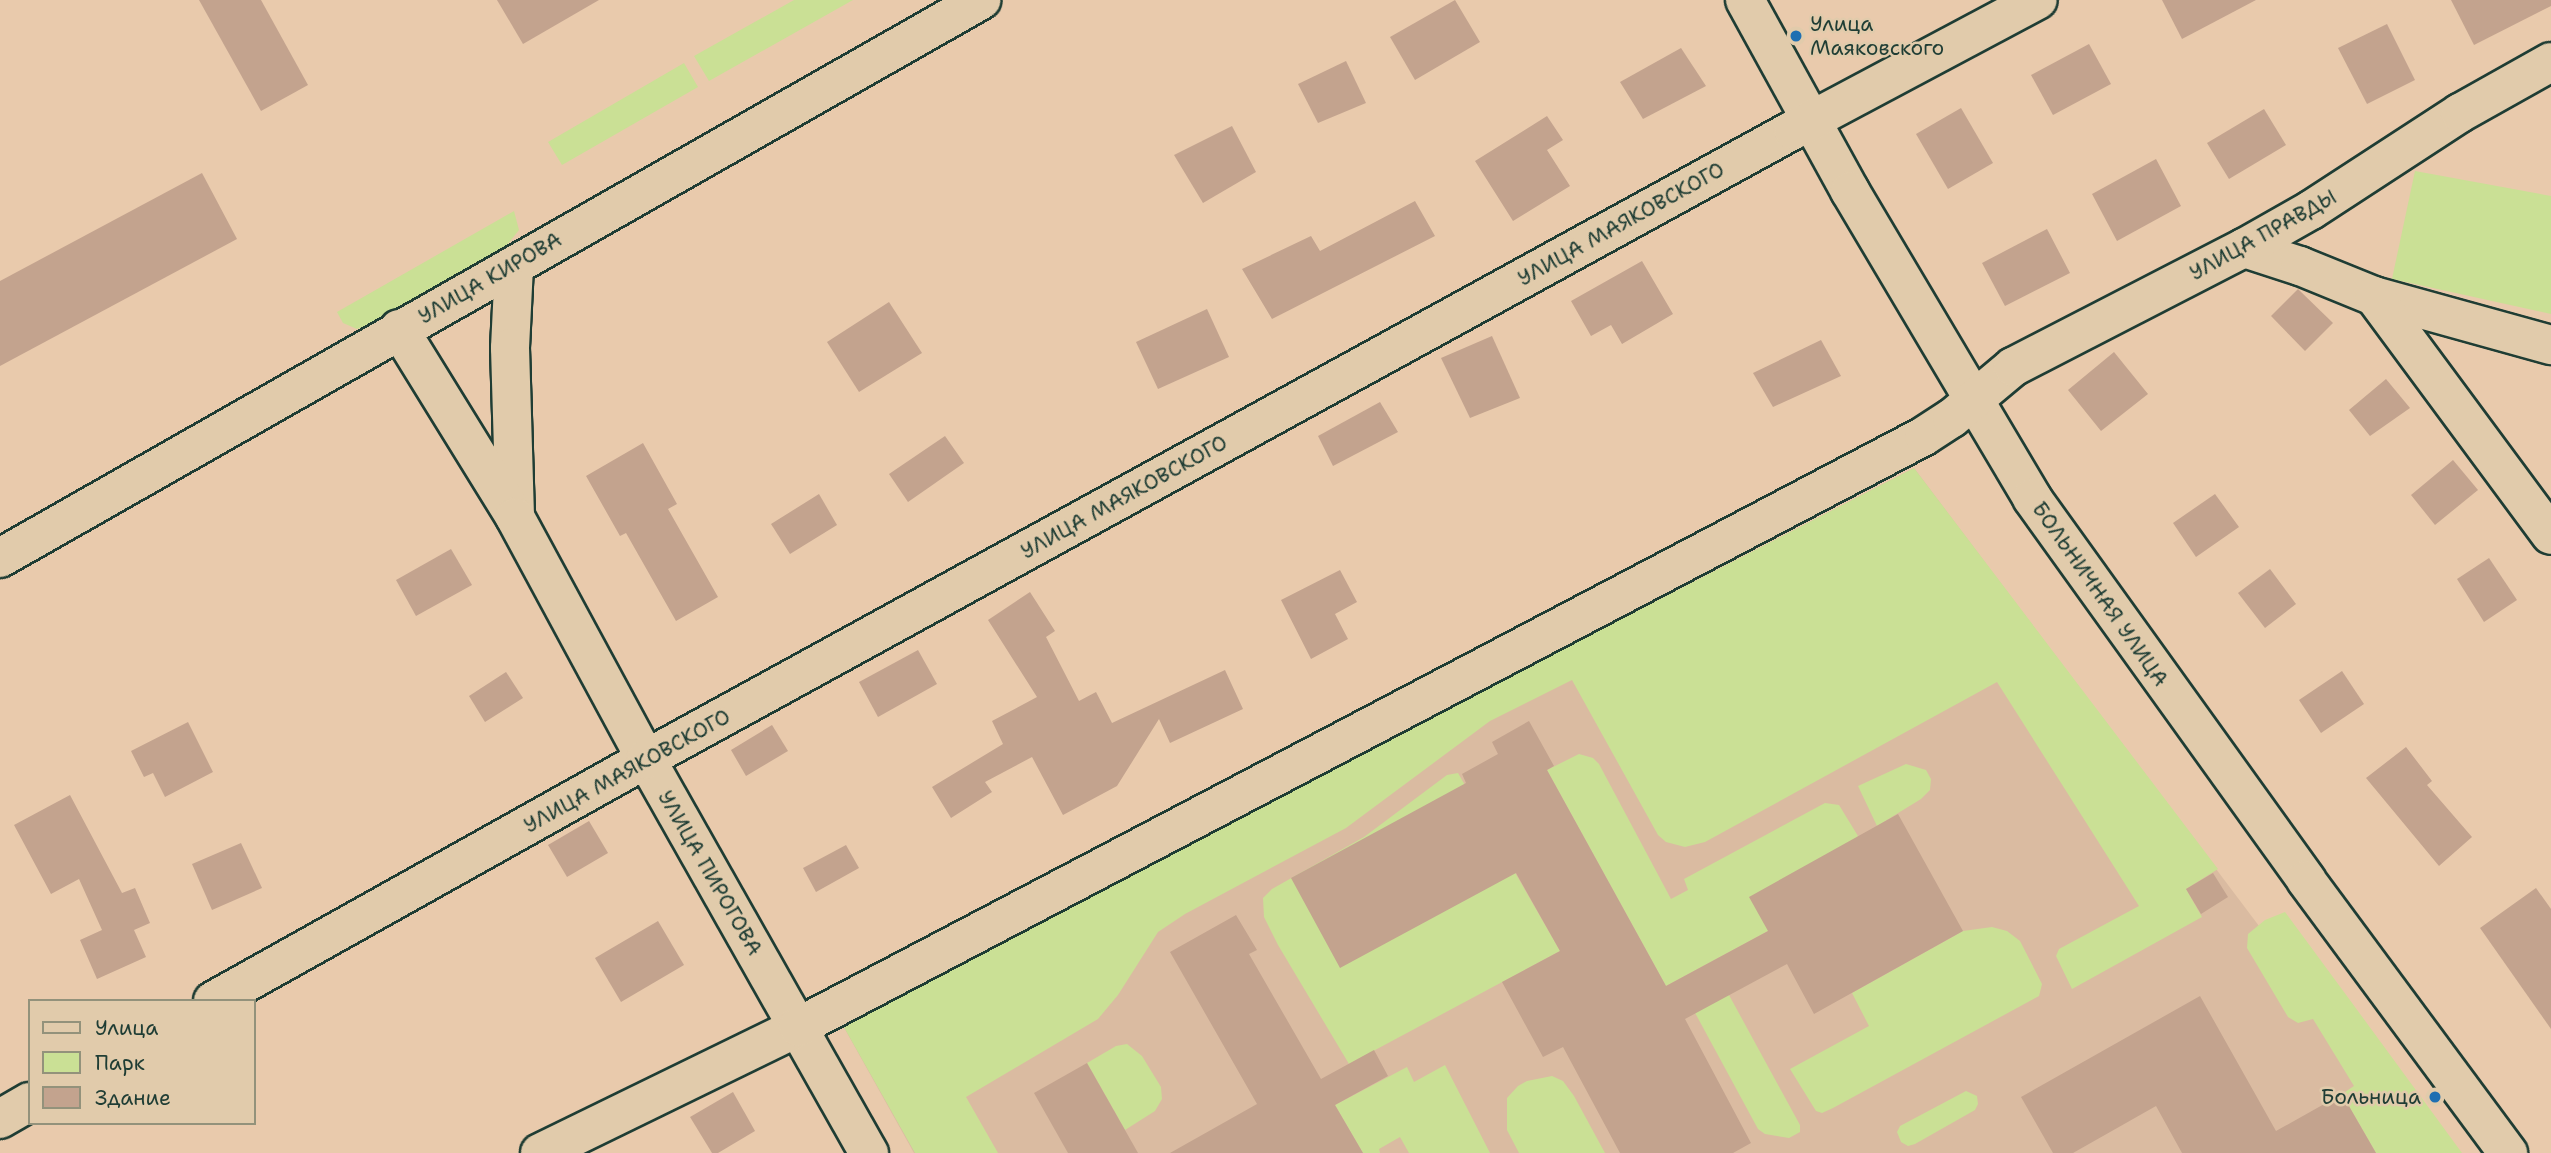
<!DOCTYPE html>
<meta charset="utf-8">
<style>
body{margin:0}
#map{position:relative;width:2551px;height:1153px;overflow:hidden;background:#e9caac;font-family:"Shantell Sans",sans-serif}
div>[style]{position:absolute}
.built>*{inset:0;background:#dabba1}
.green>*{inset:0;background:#cae095}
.building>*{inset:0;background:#c3a38e}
.roads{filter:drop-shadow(2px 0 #1f3d34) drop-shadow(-2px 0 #1f3d34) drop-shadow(0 2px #1f3d34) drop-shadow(0 -2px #1f3d34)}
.minor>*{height:38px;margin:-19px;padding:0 19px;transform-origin:19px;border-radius:19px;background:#e1cbab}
.dots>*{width:19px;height:19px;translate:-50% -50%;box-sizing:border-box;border:4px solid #e1cbab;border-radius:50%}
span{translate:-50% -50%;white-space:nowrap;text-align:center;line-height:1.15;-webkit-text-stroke:5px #e1cbab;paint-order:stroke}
.poi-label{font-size:21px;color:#1f3d34}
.left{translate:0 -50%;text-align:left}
.right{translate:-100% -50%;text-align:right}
.street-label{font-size:21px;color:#1f3d34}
.legend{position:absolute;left:28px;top:999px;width:228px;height:126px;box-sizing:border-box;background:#e1cbab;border:2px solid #93927b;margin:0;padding:9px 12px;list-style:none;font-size:21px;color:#1f3d34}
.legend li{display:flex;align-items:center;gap:14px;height:35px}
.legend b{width:35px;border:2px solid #93927b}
</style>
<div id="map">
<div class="built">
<i style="clip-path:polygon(1914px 468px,2430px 1153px,914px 1153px,841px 1022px)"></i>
</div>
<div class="green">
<i style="clip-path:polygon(794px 0,853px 0,709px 81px,694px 56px)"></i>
<i style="clip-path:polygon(684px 63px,698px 87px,562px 165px,548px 142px)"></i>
<i style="clip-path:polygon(2415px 171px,2551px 196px,2551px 314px,2392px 279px)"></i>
<i style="clip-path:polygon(514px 211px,519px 230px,507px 245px,363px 327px,357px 329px,343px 323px,337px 312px)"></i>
<i style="clip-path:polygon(1914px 468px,2218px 869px,2186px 889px,2202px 917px,2072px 989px,2056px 956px,2059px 949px,2139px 906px,1997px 682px,1705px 842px,1685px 847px,1666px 842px,1658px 835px,1572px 680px,1490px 721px,1346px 828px,1185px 914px,1158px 932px,1118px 995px,1098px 1019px,966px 1097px,998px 1153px,915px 1153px,841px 1022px)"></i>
<i style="clip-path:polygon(1579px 754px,1593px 758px,1599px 764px,1671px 899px,1688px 890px,1684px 879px,1825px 803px,1839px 805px,1858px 836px,1768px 931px,1666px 986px,1547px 770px)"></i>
<i style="clip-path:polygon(1906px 764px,1926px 770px,1931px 779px,1930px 790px,1921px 799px,1877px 826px,1858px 786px)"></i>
<i style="clip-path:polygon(1458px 773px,1560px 951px,1349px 1064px,1278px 945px,1264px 917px,1263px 898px,1272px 889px,1364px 837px,1447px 775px)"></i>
<i style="clip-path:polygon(2285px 912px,2355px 1007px,2462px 1153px,2376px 1153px,2342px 1094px,2354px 1086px,2313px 1019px,2298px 1023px,2288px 1017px,2247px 948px,2248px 934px,2265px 920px)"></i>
<i style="clip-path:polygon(1992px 927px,2007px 931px,2020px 941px,2042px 984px,2039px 996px,1833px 1108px,1822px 1113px,1816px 1111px,1790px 1069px,1869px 1026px,1852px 993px,1963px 931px)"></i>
<i style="clip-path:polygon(1729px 995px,1800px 1125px,1800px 1132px,1789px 1138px,1765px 1134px,1758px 1129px,1687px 998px)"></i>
<i style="clip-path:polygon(1127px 1044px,1142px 1056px,1161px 1087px,1162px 1099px,1155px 1111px,1125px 1130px,1087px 1063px,1116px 1046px)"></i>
<i style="clip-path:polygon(1445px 1065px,1490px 1153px,1409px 1153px,1400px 1137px,1379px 1149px,1380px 1153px,1363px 1153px,1335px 1105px,1407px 1067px,1414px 1082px)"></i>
<i style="clip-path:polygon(1552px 1076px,1563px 1081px,1574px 1096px,1605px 1153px,1519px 1153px,1507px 1130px,1507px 1098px,1518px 1086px,1527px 1081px)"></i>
<i style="clip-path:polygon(1966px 1091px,1977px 1096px,1978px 1104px,1975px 1110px,1915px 1144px,1908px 1146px,1901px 1142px,1897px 1132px,1900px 1126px)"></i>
</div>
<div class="building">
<i style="clip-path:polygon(199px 0,261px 0,308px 85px,261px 111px)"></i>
<i style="clip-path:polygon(497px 0,599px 0,523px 44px)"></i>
<i style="clip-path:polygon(1455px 0,1480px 42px,1415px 80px,1390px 37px)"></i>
<i style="clip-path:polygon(2162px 0,2256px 0,2182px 39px)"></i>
<i style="clip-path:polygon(2451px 0,2551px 0,2551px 6px,2474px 45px)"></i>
<i style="clip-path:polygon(2387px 24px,2415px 80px,2367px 104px,2338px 48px)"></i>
<i style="clip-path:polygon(2089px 44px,2111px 84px,2053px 115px,2031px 75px)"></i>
<i style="clip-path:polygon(1681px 48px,1706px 86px,1643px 119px,1620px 82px)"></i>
<i style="clip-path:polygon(1346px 61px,1366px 103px,1318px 123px,1298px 84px)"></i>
<i style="clip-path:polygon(1961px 108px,1993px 163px,1948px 189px,1916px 134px)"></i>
<i style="clip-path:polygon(2264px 109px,2286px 145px,2229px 179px,2207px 143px)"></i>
<i style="clip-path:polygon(1547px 116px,1563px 140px,1547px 150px,1570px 186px,1513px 221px,1475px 161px)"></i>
<i style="clip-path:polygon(1232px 126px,1256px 172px,1203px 203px,1174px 155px)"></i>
<i style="clip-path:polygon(2156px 159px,2181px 206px,2117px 241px,2092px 194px)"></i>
<i style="clip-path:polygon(202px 173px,237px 239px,0 366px,0 281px)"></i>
<i style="clip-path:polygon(1415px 201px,1435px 236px,1272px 319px,1242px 269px,1311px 236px,1320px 251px)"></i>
<i style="clip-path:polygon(2047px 229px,2070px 273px,2005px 306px,1982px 263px)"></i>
<i style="clip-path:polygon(1642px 261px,1673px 314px,1622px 344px,1611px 325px,1591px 336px,1571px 301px)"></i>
<i style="clip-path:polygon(2298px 289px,2333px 323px,2305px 351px,2271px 316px)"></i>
<i style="clip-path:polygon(889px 302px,922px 353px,859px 392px,827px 342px)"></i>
<i style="clip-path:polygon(1207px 309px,1229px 357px,1158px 389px,1136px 342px)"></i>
<i style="clip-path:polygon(1492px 336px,1520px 398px,1470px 418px,1441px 358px)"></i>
<i style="clip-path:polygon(1821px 340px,1841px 376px,1773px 407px,1753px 373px)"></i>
<i style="clip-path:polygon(2114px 352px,2148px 394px,2101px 431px,2068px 390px)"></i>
<i style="clip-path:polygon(2386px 379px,2410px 408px,2370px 436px,2349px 410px)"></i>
<i style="clip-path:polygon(1380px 402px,1398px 432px,1333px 466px,1318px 436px)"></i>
<i style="clip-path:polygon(945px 436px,964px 463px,908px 502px,889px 474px)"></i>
<i style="clip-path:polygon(643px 443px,677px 504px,668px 509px,718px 597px,676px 621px,626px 533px,620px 536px,586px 476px)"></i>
<i style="clip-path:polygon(2453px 460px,2478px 490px,2435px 525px,2411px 495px)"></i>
<i style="clip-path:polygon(819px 494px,837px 525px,790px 554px,771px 524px)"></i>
<i style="clip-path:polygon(2215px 494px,2239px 527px,2196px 557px,2173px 523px)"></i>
<i style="clip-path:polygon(451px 549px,472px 585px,416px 616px,396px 580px)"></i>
<i style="clip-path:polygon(2489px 558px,2517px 600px,2484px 622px,2457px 579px)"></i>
<i style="clip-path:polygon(2270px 569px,2296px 604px,2265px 628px,2238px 593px)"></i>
<i style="clip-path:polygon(1340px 570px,1357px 602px,1335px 614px,1348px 639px,1311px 659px,1281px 600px)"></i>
<i style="clip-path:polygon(1030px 592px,1055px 631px,1046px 637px,1079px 701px,1096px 692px,1112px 723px,1225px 670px,1243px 709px,1170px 743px,1159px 719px,1117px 786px,1063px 815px,1032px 757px,985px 782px,992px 792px,951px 818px,932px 787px,1003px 744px,992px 721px,1037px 697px,988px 620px)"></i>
<i style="clip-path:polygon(918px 650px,937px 684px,878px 717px,859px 682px)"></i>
<i style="clip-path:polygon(2342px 671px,2364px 704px,2321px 733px,2299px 700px)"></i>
<i style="clip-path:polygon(506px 672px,523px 698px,485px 722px,469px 696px)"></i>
<i style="clip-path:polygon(1529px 721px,1554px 766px,1547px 770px,1666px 986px,1768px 931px,1749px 897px,1898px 814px,1963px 931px,1814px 1014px,1787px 964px,1685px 1019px,1751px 1143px,1733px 1153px,1620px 1153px,1563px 1047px,1543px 1057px,1502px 982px,1560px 951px,1516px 873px,1340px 968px,1291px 878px,1466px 783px,1462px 774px,1498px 754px,1492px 742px)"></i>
<i style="clip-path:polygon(188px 722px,213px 772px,165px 797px,153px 773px,144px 777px,131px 751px)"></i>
<i style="clip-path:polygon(772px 725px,788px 751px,746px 776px,731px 750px)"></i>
<i style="clip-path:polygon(2406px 747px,2432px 781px,2427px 785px,2472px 837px,2439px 866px,2366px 778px)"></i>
<i style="clip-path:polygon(70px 795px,122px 893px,135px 888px,150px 923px,134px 930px,146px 957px,97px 979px,80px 940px,102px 930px,79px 879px,51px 894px,14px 825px)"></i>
<i style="clip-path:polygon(589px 821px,608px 853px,567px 877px,548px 845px)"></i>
<i style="clip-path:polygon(241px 843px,262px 888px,212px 910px,192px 864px)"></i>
<i style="clip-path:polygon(846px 845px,859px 868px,816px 892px,803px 868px)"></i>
<i style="clip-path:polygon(2213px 873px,2228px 897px,2201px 914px,2186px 889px)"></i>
<i style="clip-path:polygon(2536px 888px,2551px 909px,2551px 1029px,2480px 928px)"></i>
<i style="clip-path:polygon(1236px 915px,1257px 950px,1249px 954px,1321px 1079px,1374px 1050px,1388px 1076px,1335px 1105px,1363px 1153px,1170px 1153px,1257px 1104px,1170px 952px)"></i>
<i style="clip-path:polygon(658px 921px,684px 965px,621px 1002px,595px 958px)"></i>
<i style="clip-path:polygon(2200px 996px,2276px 1131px,2342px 1094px,2376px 1153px,2182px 1153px,2156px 1106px,2073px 1153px,2053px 1153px,2021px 1097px)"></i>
<i style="clip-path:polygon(1087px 1063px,1125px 1130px,1138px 1153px,1068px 1153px,1034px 1093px)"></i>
<i style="clip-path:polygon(733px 1092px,755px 1131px,718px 1153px,712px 1153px,690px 1117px)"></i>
</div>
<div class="roads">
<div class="minor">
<i style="left:1745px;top:0;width:218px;rotate:61.2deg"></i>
<i style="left:1850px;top:191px;width:357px;rotate:59.3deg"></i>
<i style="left:2032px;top:498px;width:470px;rotate:54.3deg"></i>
<i style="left:2306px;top:880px;width:340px;rotate:53.5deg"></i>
<i style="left:2244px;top:248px;width:59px;rotate:17.8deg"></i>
<i style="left:2300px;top:266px;width:80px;rotate:22.1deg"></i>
<i style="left:2374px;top:296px;width:184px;rotate:15.5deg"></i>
<i style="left:514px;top:266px;width:82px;rotate:92.8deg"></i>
<i style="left:510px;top:348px;width:164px;rotate:88.3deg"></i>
<i style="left:2374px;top:296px;width:297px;rotate:53.5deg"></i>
<i style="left:399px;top:329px;width:221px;rotate:58.3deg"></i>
<i style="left:515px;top:517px;width:275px;rotate:61.6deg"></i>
<i style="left:646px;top:759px;width:453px;rotate:60.5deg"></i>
<i style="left:0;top:558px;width:1129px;rotate:-29.63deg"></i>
<i style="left:213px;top:1001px;width:496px;rotate:-29.2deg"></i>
<i style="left:646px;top:759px;width:1308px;rotate:-28.74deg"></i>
<i style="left:1793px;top:130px;width:277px;rotate:-28deg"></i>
<i style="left:0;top:1119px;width:34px;rotate:-30deg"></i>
<i style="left:540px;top:1153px;width:287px;rotate:-26deg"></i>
<i style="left:798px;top:1027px;width:1272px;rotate:-27.69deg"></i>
<i style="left:1924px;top:436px;width:33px;rotate:-33deg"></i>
<i style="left:1952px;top:418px;width:80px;rotate:-39.9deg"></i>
<i style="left:2013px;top:367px;width:260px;rotate:-27.3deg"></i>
<i style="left:2244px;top:248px;width:77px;rotate:-29.6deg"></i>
<i style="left:2311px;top:210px;width:178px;rotate:-33.1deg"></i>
<i style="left:2460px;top:113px;width:104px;rotate:-29.3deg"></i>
</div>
</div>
<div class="dots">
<i style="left:1796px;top:36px;background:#1f6fb2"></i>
<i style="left:2435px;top:1097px;background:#1f6fb2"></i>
</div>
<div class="poi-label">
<span class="left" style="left:1810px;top:36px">Улица<br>Маяковского</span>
<span class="right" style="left:2421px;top:1097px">Больница</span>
</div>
<div class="street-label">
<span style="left:1621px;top:224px;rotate:-29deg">УЛИЦА МАЯКОВСКОГО</span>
<span style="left:2263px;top:235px;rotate:-29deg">УЛИЦА ПРАВДЫ</span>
<span style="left:490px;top:278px;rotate:-30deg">УЛИЦА КИРОВА</span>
<span style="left:1124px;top:497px;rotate:-29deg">УЛИЦА МАЯКОВСКОГО</span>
<span style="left:2100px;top:594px;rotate:55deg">БОЛЬНИЧНАЯ УЛИЦА</span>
<span style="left:627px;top:771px;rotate:-29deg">УЛИЦА МАЯКОВСКОГО</span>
<span style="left:710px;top:873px;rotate:60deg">УЛИЦА ПИРОГОВА</span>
</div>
<ul class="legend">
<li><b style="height:9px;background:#e1cbab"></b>Улица</li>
<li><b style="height:19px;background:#cae095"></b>Парк</li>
<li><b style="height:19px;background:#c3a38e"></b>Здание</li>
</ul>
</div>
